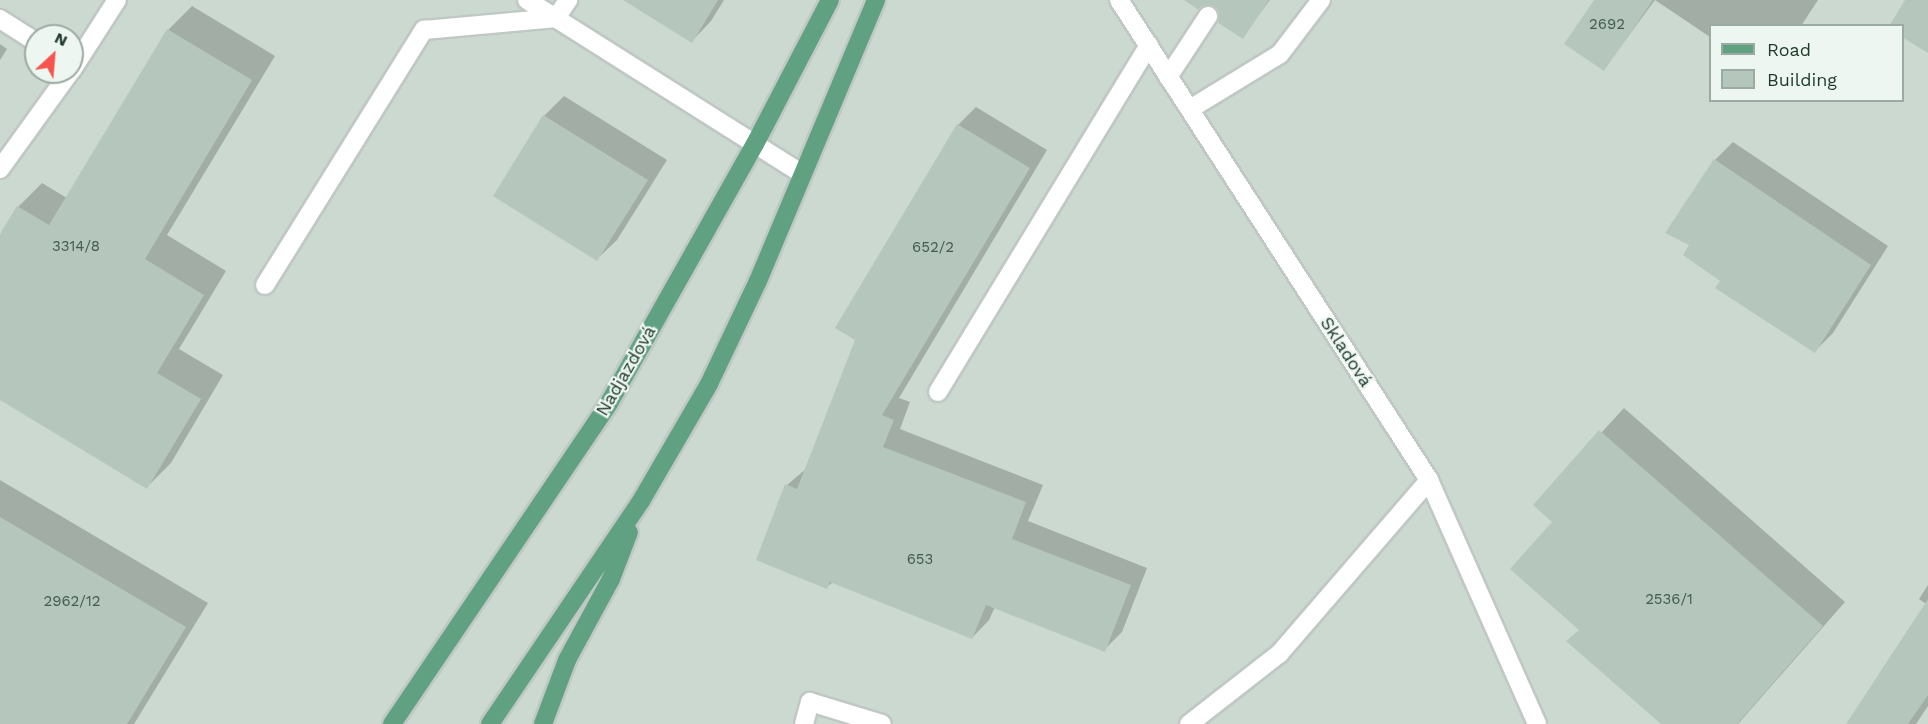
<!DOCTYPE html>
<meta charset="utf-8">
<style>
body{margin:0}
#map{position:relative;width:1928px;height:724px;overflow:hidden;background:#ddeae1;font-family:"Work Sans",sans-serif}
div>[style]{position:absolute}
.built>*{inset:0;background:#cbd9d0}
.shadow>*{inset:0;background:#0003}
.building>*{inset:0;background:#b5c7bc}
.roads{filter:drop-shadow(2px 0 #c0c8c4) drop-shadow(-2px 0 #c0c8c4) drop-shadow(0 2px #c0c8c4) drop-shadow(0 -2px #c0c8c4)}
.lane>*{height:18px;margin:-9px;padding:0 9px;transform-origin:9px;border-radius:9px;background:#fff}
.street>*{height:18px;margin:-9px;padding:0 9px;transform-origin:9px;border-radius:9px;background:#fff}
.primary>*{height:18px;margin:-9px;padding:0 9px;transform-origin:9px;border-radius:9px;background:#60a182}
span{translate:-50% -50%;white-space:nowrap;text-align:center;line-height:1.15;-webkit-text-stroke:4.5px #edf6f0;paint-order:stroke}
.number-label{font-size:15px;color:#445c50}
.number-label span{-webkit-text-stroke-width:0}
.street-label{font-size:18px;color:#1f392c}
.legend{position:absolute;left:1709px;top:24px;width:195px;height:78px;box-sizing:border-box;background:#edf6f0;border:2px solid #9baaa2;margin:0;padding:8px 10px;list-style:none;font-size:18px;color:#1f392c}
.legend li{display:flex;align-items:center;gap:12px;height:30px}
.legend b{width:30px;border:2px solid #9baaa2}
.north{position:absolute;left:24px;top:24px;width:60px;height:60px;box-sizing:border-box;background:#edf6f0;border:2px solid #9baaa2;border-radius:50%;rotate:26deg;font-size:16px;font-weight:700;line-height:24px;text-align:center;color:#1f392c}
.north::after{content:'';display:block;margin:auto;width:21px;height:27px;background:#f6544f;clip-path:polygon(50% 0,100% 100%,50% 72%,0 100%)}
</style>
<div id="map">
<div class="built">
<i style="clip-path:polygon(evenodd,0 0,1928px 0,1928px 724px,0 724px,0 0,1710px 26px,1902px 26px,1902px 100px,1710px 100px,1710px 26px,0 0,36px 36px,72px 36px,72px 72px,36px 72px,36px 36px)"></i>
</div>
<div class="shadow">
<i style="clip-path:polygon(626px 0,724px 0,711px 21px,692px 41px)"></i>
<i style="clip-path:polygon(1196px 0,1270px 0,1242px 37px,1214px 5px,1199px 8px)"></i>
<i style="clip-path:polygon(1596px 0,1655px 0,1604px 69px)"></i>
<i style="clip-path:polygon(1655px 0,1818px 0,1801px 26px,1710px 26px,1710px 37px)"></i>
<i style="clip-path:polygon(192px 6px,275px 56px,167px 235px,226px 271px,179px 349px,223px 375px,171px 463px,147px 487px,0 399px,0 237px,18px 207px,42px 183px,67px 198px,168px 30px)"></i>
<i style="clip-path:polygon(0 44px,7px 49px,0 60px)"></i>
<i style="clip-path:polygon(564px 96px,667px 160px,617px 240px,597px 259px,544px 116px)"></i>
<i style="clip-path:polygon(976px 107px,1047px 150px,899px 398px,910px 402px,900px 429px,1043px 485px,1028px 521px,1147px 568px,1122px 632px,1104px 650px,995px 607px,989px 620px,972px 638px,833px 582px,827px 587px,757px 559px,787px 485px,807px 468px,857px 340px,837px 328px,959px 124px)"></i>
<i style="clip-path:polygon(1733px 142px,1888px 246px,1833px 333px,1815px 351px,1722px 281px,1692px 245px,1668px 233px,1715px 160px)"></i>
<i style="clip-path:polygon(1624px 408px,1845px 602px,1738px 724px,1663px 724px,1581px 629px,1554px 522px,1535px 505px)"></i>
<i style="clip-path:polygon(0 480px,208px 603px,134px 724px,0 724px)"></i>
<i style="clip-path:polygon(1928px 585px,1928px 706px,1916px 724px,1848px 724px,1926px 604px,1919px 599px)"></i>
</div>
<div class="building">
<i style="clip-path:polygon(623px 0,718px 0,692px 43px)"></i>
<i style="clip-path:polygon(1184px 0,1269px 0,1243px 39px,1217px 22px,1215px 7px,1208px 5px,1199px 10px)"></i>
<i style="clip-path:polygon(1594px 0,1653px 0,1604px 71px,1564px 44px)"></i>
<i style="clip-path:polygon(1905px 0,1928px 0,1928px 53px,1902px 37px,1902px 26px,1889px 26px)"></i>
<i style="clip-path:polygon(167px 29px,252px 80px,145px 259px,204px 295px,157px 373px,201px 399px,147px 489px,0 400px,0 234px,17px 206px,49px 225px)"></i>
<i style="clip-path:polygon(543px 115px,648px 180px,597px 261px,493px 196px)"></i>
<i style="clip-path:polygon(957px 124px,1030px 168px,882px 415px,894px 420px,883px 447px,1026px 502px,1012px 539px,1131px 585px,1105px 652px,986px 605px,972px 639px,830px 582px,827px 589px,756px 560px,785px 484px,797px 489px,855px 340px,835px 328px)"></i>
<i style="clip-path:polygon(1714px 159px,1871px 265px,1815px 353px,1715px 288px,1720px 281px,1683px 255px,1689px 245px,1665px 233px)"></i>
<i style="clip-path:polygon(1599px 430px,1823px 626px,1737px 724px,1661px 724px,1566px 641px,1579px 630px,1510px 569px,1552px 522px,1533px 505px)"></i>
<i style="clip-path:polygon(0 517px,186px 627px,127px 724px,0 724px)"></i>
<i style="clip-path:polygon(1928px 599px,1928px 695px,1908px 724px,1846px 724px)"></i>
</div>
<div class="roads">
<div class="lane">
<i style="left:527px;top:0;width:325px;rotate:32.3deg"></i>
<i style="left:0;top:19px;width:43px;rotate:32.6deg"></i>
<i style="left:1168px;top:77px;width:73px;rotate:-56.7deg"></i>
<i style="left:1190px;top:109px;width:105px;rotate:-31.4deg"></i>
<i style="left:1280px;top:54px;width:68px;rotate:-52.8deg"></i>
<i style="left:265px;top:285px;width:301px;rotate:-58.1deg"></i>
<i style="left:424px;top:30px;width:133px;rotate:-5.2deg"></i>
<i style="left:556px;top:18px;width:22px;rotate:-56deg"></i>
<i style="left:938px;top:392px;width:406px;rotate:-58.7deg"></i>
<i style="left:804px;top:724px;width:23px;rotate:-75deg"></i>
<i style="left:810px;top:702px;width:75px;rotate:17deg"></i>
<i style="left:1189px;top:724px;width:114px;rotate:-37.9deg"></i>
<i style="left:1279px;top:654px;width:230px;rotate:-49.2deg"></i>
</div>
<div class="street">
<i style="left:1119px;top:0;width:571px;rotate:57.14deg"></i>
<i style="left:1429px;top:480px;width:267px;rotate:66.1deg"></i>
<i style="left:72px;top:70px;width:83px;rotate:-57.3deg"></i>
<i style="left:0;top:169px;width:120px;rotate:-54.2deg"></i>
</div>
<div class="primary">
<i style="left:392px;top:724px;width:387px;rotate:-55.9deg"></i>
<i style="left:609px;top:403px;width:297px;rotate:-60.6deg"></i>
<i style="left:755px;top:144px;width:162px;rotate:-62.5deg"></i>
<i style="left:490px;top:724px;width:269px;rotate:-55.9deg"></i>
<i style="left:641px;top:501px;width:135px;rotate:-59.8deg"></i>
<i style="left:709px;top:384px;width:114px;rotate:-64.6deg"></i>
<i style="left:758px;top:281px;width:305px;rotate:-67.2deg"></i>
<i style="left:543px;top:724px;width:68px;rotate:-69.4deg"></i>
<i style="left:567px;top:660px;width:92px;rotate:-61.5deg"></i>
<i style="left:611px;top:579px;width:50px;rotate:-69deg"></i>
</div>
</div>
<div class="number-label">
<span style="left:1607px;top:25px">2692</span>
<span style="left:76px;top:247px">3314/8</span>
<span style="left:933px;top:248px">652/2</span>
<span style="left:920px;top:560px">653</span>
<span style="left:1669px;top:600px">2536/1</span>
<span style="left:72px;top:602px">2962/12</span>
</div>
<div class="street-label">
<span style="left:1346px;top:352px;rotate:57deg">Skladová</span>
<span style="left:626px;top:371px;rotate:-60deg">Nadjazdová</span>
</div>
<ul class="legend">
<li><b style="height:8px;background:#60a182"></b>Road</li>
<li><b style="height:16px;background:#b5c7bc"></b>Building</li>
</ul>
<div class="north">N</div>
</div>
